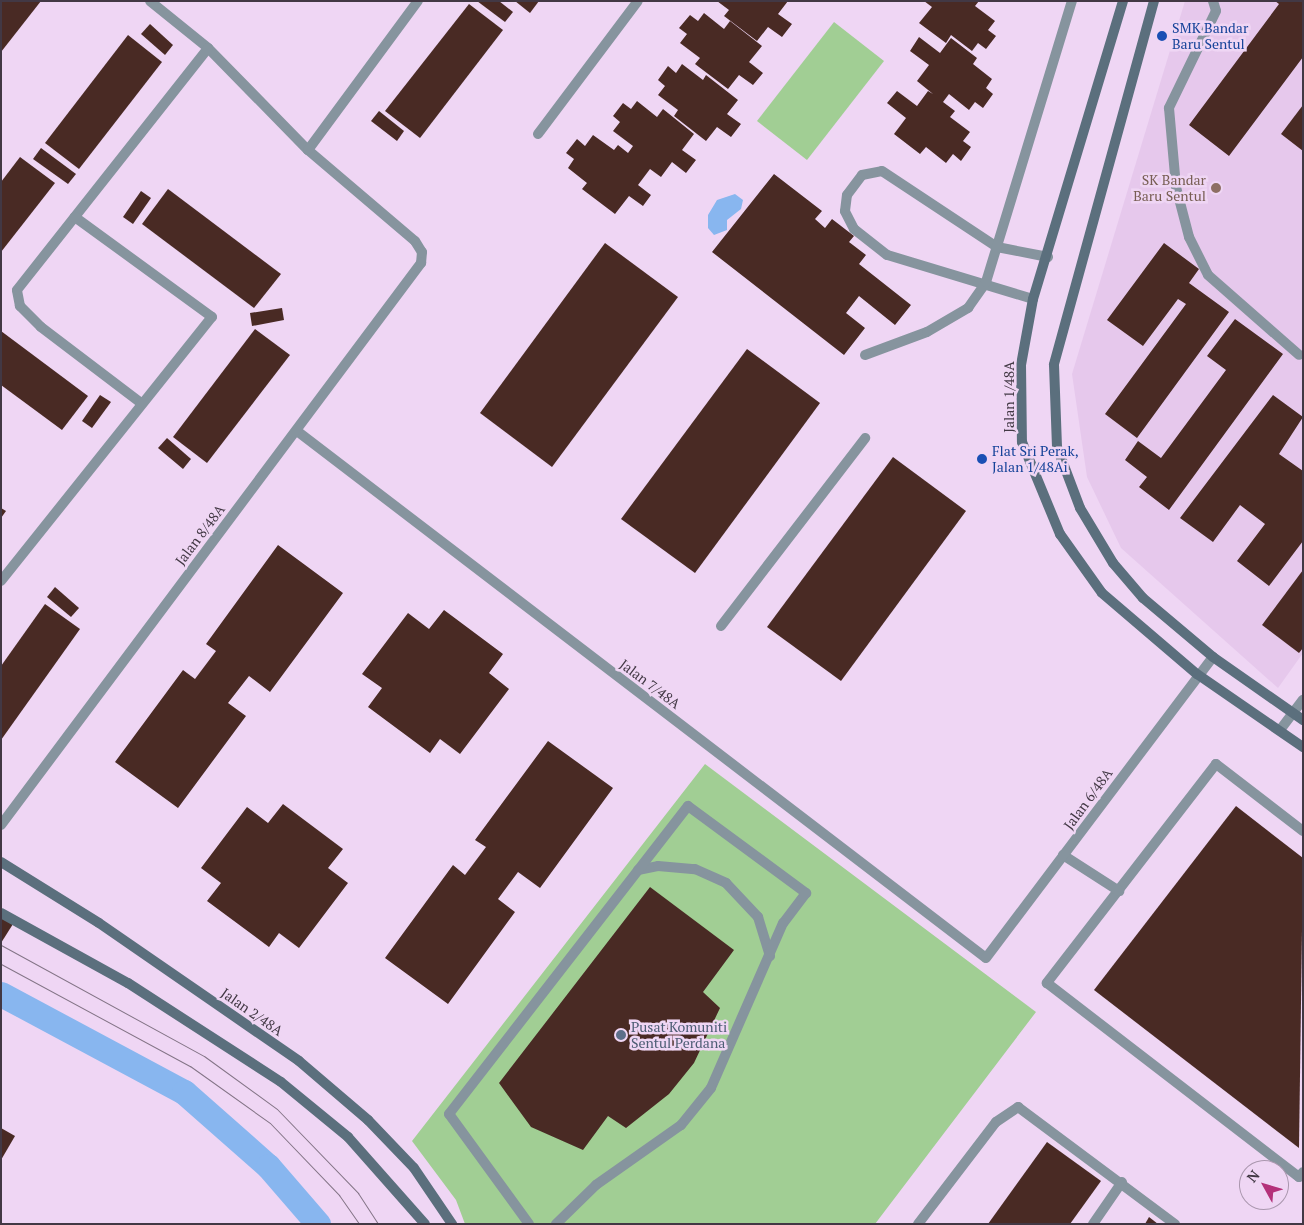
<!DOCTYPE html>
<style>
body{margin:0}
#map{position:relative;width:1304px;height:1225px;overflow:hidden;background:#efd6f4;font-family:"PT Serif",serif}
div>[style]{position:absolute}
.built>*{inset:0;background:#e6c8ec}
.green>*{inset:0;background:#a1ce94}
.water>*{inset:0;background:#88b6ef}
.canal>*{height:25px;margin:-12.5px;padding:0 12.5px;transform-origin:12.5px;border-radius:12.5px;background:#88b6ef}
.building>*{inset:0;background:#492a24}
.lane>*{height:10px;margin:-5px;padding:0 5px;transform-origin:5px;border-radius:5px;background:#86949e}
.street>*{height:10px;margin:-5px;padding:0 5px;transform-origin:5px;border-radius:5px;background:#86949e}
.secondary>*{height:10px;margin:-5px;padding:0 5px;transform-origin:5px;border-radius:5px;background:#5b6f7d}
.tram>*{height:1px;margin:-0.5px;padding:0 0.5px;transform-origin:0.5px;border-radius:0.5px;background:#837486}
.dots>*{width:14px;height:14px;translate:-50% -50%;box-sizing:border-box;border:2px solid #efd6f4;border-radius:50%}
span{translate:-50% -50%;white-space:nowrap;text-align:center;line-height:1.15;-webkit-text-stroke:5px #efd6f4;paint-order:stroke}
.transit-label{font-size:14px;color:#164399}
.left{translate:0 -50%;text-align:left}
.education-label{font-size:14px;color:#785e54}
.right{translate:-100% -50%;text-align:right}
.street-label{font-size:14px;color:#423844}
.service-label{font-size:14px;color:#4e5e75}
.frame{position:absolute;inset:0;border:2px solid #423844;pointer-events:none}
.north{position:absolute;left:1239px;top:1160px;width:50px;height:50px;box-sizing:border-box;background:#efd6f4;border:1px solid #aa97ae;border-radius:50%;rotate:309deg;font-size:14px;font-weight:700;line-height:20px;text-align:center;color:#423844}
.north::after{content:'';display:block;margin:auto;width:18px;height:22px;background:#b4317a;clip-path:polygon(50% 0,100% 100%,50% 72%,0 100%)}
</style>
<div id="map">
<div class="built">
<i style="clip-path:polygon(1185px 1px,1303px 1px,1303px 653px,1278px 688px,1121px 548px,1087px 477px,1072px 374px)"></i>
</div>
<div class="green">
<i style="clip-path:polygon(834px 22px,884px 61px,807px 160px,757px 121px)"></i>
<i style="clip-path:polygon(705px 764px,1036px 1012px,875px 1224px,465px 1224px,456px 1200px,412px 1141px)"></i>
</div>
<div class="water">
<i style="clip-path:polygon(735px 194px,743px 200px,741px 209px,727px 220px,727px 230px,714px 235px,708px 228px,708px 215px,717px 200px)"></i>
</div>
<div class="canal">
<i style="left:1px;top:994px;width:208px;rotate:28.2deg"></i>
<i style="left:184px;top:1092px;width:112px;rotate:41.4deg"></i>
<i style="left:268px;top:1166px;width:77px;rotate:49.2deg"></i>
</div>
<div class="building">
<i style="clip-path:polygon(1px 1px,41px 1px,1px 52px)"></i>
<i style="clip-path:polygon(477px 1px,499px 1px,513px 12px,505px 22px)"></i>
<i style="clip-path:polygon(515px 1px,539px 1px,530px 13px)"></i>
<i style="clip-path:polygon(717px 1px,788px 1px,778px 14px,792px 24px,782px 37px,768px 27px,757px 41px,724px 16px,729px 10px)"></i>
<i style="clip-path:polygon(924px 1px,979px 1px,975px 6px,995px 21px,988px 30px,996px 36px,986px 49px,978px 43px,972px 51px,951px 35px,946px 43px,919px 23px,932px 7px)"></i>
<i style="clip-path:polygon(1275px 1px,1303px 1px,1303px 57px,1229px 156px,1189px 125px,1279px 4px)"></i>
<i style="clip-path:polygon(469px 4px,503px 30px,420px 138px,385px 111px)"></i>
<i style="clip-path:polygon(704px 13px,724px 29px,730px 21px,762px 46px,749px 62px,763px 73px,753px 85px,739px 75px,728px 89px,695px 64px,700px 58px,680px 43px,687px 34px,679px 28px,690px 15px,698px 21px)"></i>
<i style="clip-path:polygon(150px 24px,173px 45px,165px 55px,141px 34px)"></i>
<i style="clip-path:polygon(128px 35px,162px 62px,79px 169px,45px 143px)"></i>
<i style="clip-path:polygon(919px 37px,940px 53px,951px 38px,977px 58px,973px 64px,992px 79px,986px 88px,993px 94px,983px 108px,975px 102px,969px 110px,949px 94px,943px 102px,955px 111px,950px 117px,970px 132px,963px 141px,971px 147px,961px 161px,953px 154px,946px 163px,926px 147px,920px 154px,894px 134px,906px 118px,887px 103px,897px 91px,917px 106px,928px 91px,933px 94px,917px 81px,929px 65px,910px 51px)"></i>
<i style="clip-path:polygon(682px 64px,703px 80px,706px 75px,738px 100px,727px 114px,741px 124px,731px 137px,717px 127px,706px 141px,674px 116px,678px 110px,658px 95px,665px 86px,658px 80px,668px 66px,676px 73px)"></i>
<i style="clip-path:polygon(637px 101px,657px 117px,663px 109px,694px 134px,682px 150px,696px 160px,686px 173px,672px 162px,661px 177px,650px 169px,638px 185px,651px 195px,643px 206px,629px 196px,615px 214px,582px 189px,587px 183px,568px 168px,574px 159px,566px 153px,577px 139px,585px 146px,593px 135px,614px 150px,618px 145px,628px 153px,633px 146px,613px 131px,620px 122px,613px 116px,623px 103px,631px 109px)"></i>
<i style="clip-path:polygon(1303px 105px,1303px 151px,1281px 134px)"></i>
<i style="clip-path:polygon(379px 111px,404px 131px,397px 141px,371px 121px)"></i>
<i style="clip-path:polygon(41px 148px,76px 174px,68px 184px,33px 159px)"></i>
<i style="clip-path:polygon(20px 157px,55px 183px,1px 252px,1px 182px)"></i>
<i style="clip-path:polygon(774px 174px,822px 211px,815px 219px,825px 228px,832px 219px,854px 236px,849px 242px,866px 255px,859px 264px,911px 305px,895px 325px,859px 296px,846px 313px,865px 328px,844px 355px,712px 252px)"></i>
<i style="clip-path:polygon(168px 189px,281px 274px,254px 308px,142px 224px)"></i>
<i style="clip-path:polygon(141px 191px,151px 198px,133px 224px,123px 217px)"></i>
<i style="clip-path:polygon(605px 243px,678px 297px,552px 467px,480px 413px)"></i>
<i style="clip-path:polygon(1164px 243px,1199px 269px,1189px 283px,1229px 312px,1137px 438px,1105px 414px,1186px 304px,1178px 299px,1143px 346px,1107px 320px)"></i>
<i style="clip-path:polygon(282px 308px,284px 320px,252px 326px,250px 313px)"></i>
<i style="clip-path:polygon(1235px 319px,1283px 354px,1169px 510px,1139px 487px,1147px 477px,1125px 460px,1138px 441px,1161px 458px,1226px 370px,1207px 356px)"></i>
<i style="clip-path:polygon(255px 329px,290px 355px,207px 463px,173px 437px)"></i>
<i style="clip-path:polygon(1px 331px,88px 396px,62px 430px,1px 385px)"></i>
<i style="clip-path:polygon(747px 349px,820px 403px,695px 573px,621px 519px)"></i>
<i style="clip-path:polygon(100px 395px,111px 402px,92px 428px,82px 421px)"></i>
<i style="clip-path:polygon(1273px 395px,1303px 417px,1279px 454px,1303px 471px,1303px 541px,1269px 586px,1237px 561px,1265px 524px,1240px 505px,1213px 542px,1180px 518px)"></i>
<i style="clip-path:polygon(167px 438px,191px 459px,183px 469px,158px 448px)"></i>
<i style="clip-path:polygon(893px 457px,966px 511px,841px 681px,767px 627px)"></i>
<i style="clip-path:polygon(1px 508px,6px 511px,1px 518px)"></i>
<i style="clip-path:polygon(278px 545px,343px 593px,270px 692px,249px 676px,228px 703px,246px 716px,178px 808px,115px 762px,183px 670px,195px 679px,216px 651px,206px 644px)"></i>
<i style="clip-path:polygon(1303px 570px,1303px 648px,1299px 653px,1262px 625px)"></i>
<i style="clip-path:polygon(55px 587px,79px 608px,71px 617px,47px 597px)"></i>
<i style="clip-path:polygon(45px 604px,80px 629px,1px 740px,1px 666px)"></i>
<i style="clip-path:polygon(444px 610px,503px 654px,489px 673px,509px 689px,460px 754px,440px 739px,430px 753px,368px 707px,382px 688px,362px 674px,408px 613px,429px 629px)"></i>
<i style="clip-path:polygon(548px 741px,613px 788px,540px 888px,518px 872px,498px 899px,515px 912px,448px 1004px,385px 958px,453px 865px,465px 875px,486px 847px,475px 840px)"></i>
<i style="clip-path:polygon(283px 804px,343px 849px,328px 868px,348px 883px,299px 948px,279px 933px,269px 947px,207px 901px,221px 883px,201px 868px,247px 807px,268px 823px)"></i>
<i style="clip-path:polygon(1236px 806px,1303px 858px,1299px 1148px,1094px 990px)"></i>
<i style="clip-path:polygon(650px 887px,734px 950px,703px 992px,720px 1008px,694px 1063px,669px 1094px,626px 1128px,608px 1116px,583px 1150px,531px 1127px,499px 1083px)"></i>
<i style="clip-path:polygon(1px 917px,13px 924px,1px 943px)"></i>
<i style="clip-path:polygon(1px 1128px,15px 1136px,1px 1160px)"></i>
<i style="clip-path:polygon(1047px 1142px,1101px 1181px,1070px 1224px,988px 1224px)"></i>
<i style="clip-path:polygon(1149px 1217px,1158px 1224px,1145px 1224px)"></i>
</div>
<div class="lane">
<i style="left:150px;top:1px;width:75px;rotate:39deg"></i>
<i style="left:208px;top:48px;width:143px;rotate:45.6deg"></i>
<i style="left:308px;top:150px;width:140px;rotate:40.4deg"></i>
<i style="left:415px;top:241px;width:13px;rotate:58deg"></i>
<i style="left:422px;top:252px;width:11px;rotate:95deg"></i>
<i style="left:1213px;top:1px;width:10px;rotate:73deg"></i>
<i style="left:1216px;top:11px;width:108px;rotate:115.9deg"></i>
<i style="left:1169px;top:108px;width:79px;rotate:84.9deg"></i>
<i style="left:1176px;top:187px;width:52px;rotate:75.4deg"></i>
<i style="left:1189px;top:237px;width:42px;rotate:63.4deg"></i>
<i style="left:1208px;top:275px;width:121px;rotate:41.3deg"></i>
<i style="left:538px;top:134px;width:166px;rotate:-53.1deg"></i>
<i style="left:308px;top:150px;width:185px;rotate:-53.6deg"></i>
<i style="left:1033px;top:299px;width:152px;rotate:-163.2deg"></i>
<i style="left:887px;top:255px;width:42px;rotate:-141.8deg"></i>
<i style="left:854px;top:229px;width:20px;rotate:-117deg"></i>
<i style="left:845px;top:211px;width:16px;rotate:-83deg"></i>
<i style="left:847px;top:195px;width:25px;rotate:-53deg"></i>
<i style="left:862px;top:175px;width:20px;rotate:-11deg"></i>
<i style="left:882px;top:171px;width:138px;rotate:33.5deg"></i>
<i style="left:997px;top:247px;width:52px;rotate:11.1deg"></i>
<i style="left:865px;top:355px;width:66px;rotate:-20.4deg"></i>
<i style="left:927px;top:332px;width:48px;rotate:-30.3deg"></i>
<i style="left:968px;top:308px;width:32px;rotate:-55deg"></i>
<i style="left:986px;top:282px;width:294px;rotate:-73deg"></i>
<i style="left:141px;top:403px;width:126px;rotate:-142.8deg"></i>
<i style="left:41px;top:327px;width:30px;rotate:-135deg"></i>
<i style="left:20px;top:306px;width:16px;rotate:-101deg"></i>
<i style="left:17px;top:290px;width:308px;rotate:-51.7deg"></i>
<i style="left:1px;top:581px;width:338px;rotate:-51.4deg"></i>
<i style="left:212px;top:317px;width:170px;rotate:-143.9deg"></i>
<i style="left:721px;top:626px;width:237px;rotate:-52.5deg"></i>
<i style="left:1303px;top:831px;width:110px;rotate:-142.4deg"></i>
<i style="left:1216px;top:764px;width:277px;rotate:127.7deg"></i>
<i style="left:1047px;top:983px;width:318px;rotate:37.6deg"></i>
<i style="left:1299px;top:1177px;width:6px;rotate:-51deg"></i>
<i style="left:1063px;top:855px;width:67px;rotate:32.7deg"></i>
<i style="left:638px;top:870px;width:20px;rotate:-11deg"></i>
<i style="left:658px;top:866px;width:37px;rotate:5deg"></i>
<i style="left:695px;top:869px;width:34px;rotate:24deg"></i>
<i style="left:726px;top:883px;width:47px;rotate:46.7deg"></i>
<i style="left:758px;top:917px;width:41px;rotate:72.9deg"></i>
<i style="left:529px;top:1224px;width:136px;rotate:-126deg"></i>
<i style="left:449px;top:1114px;width:390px;rotate:-52.2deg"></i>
<i style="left:688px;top:806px;width:147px;rotate:36.4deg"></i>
<i style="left:806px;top:893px;width:38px;rotate:127deg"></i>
<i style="left:783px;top:923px;width:180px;rotate:113.6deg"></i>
<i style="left:711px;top:1088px;width:48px;rotate:129deg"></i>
<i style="left:681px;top:1125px;width:104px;rotate:144.8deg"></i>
<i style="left:596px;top:1185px;width:56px;rotate:135.7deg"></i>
<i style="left:918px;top:1224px;width:128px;rotate:-52.6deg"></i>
<i style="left:996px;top:1122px;width:27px;rotate:-34deg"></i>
<i style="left:1018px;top:1107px;width:196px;rotate:36.7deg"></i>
<i style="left:1093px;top:1224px;width:51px;rotate:-55.4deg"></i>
</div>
<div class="street">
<i style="left:297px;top:431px;width:867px;rotate:37.41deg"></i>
<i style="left:986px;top:958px;width:377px;rotate:-53deg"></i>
<i style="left:1280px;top:730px;width:38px;rotate:-53deg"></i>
<i style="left:1px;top:825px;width:702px;rotate:-53.23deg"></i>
</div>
<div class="secondary">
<i style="left:1123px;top:1px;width:311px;rotate:106.8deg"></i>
<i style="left:1033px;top:299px;width:67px;rotate:100.3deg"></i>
<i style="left:1021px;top:365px;width:77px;rotate:89.3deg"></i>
<i style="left:1022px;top:442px;width:100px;rotate:67.6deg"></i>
<i style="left:1060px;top:534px;width:72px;rotate:54.6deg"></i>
<i style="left:1102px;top:593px;width:125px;rotate:40.5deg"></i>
<i style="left:1197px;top:674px;width:129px;rotate:34.6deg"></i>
<i style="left:1154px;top:1px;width:377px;rotate:105.4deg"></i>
<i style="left:1054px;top:365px;width:82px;rotate:87.9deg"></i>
<i style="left:1057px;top:447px;width:65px;rotate:69.3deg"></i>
<i style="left:1080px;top:508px;width:64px;rotate:59deg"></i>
<i style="left:1113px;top:563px;width:46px;rotate:49.4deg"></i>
<i style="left:1143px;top:598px;width:92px;rotate:40.1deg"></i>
<i style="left:1213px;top:657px;width:110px;rotate:35deg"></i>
<i style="left:1px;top:862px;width:115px;rotate:31.9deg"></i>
<i style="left:99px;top:923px;width:243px;rotate:34.6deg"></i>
<i style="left:299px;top:1061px;width:91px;rotate:40.5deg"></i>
<i style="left:368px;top:1120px;width:66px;rotate:46.2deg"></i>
<i style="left:414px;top:1168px;width:68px;rotate:55.8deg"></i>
<i style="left:1px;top:913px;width:145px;rotate:28.9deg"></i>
<i style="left:128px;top:983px;width:182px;rotate:32.9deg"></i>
<i style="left:281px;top:1082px;width:87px;rotate:39.4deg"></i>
<i style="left:348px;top:1137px;width:116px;rotate:48.5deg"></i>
</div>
<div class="tram">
<i style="left:1px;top:945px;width:231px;rotate:28.7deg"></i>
<i style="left:204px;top:1056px;width:90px;rotate:36deg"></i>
<i style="left:277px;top:1109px;width:117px;rotate:46deg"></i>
<i style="left:358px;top:1193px;width:37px;rotate:57deg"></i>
<i style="left:1px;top:964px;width:215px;rotate:28.4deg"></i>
<i style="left:190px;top:1066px;width:98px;rotate:35.5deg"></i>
<i style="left:270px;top:1123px;width:100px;rotate:46.2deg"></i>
<i style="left:339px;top:1195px;width:35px;rotate:55deg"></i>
</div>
<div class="dots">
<i style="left:1162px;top:36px;background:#1a4fb4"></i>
<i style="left:1216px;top:188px;background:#8d6e63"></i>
<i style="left:982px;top:459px;background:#1a4fb4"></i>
<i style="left:621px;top:1035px;background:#5c6f8a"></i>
</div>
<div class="transit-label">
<span class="left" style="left:1172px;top:36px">SMK Bandar<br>Baru Sentul</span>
<span class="left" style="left:992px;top:459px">Flat Sri Perak,<br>Jalan 1/48Ai</span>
</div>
<div class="education-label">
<span class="right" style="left:1206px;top:188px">SK Bandar<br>Baru Sentul</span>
</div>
<div class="street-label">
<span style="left:1009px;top:397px;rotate:-90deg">Jalan 1/48A</span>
<span style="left:200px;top:535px;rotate:-53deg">Jalan 8/48A</span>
<span style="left:650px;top:684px;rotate:37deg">Jalan 7/48A</span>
<span style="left:1088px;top:799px;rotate:-54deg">Jalan 6/48A</span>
<span style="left:252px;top:1012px;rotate:35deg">Jalan 2/48A</span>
</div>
<div class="service-label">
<span class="left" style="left:631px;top:1035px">Pusat Komuniti<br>Sentul Perdana</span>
</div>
<div class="frame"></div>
<div class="north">N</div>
</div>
